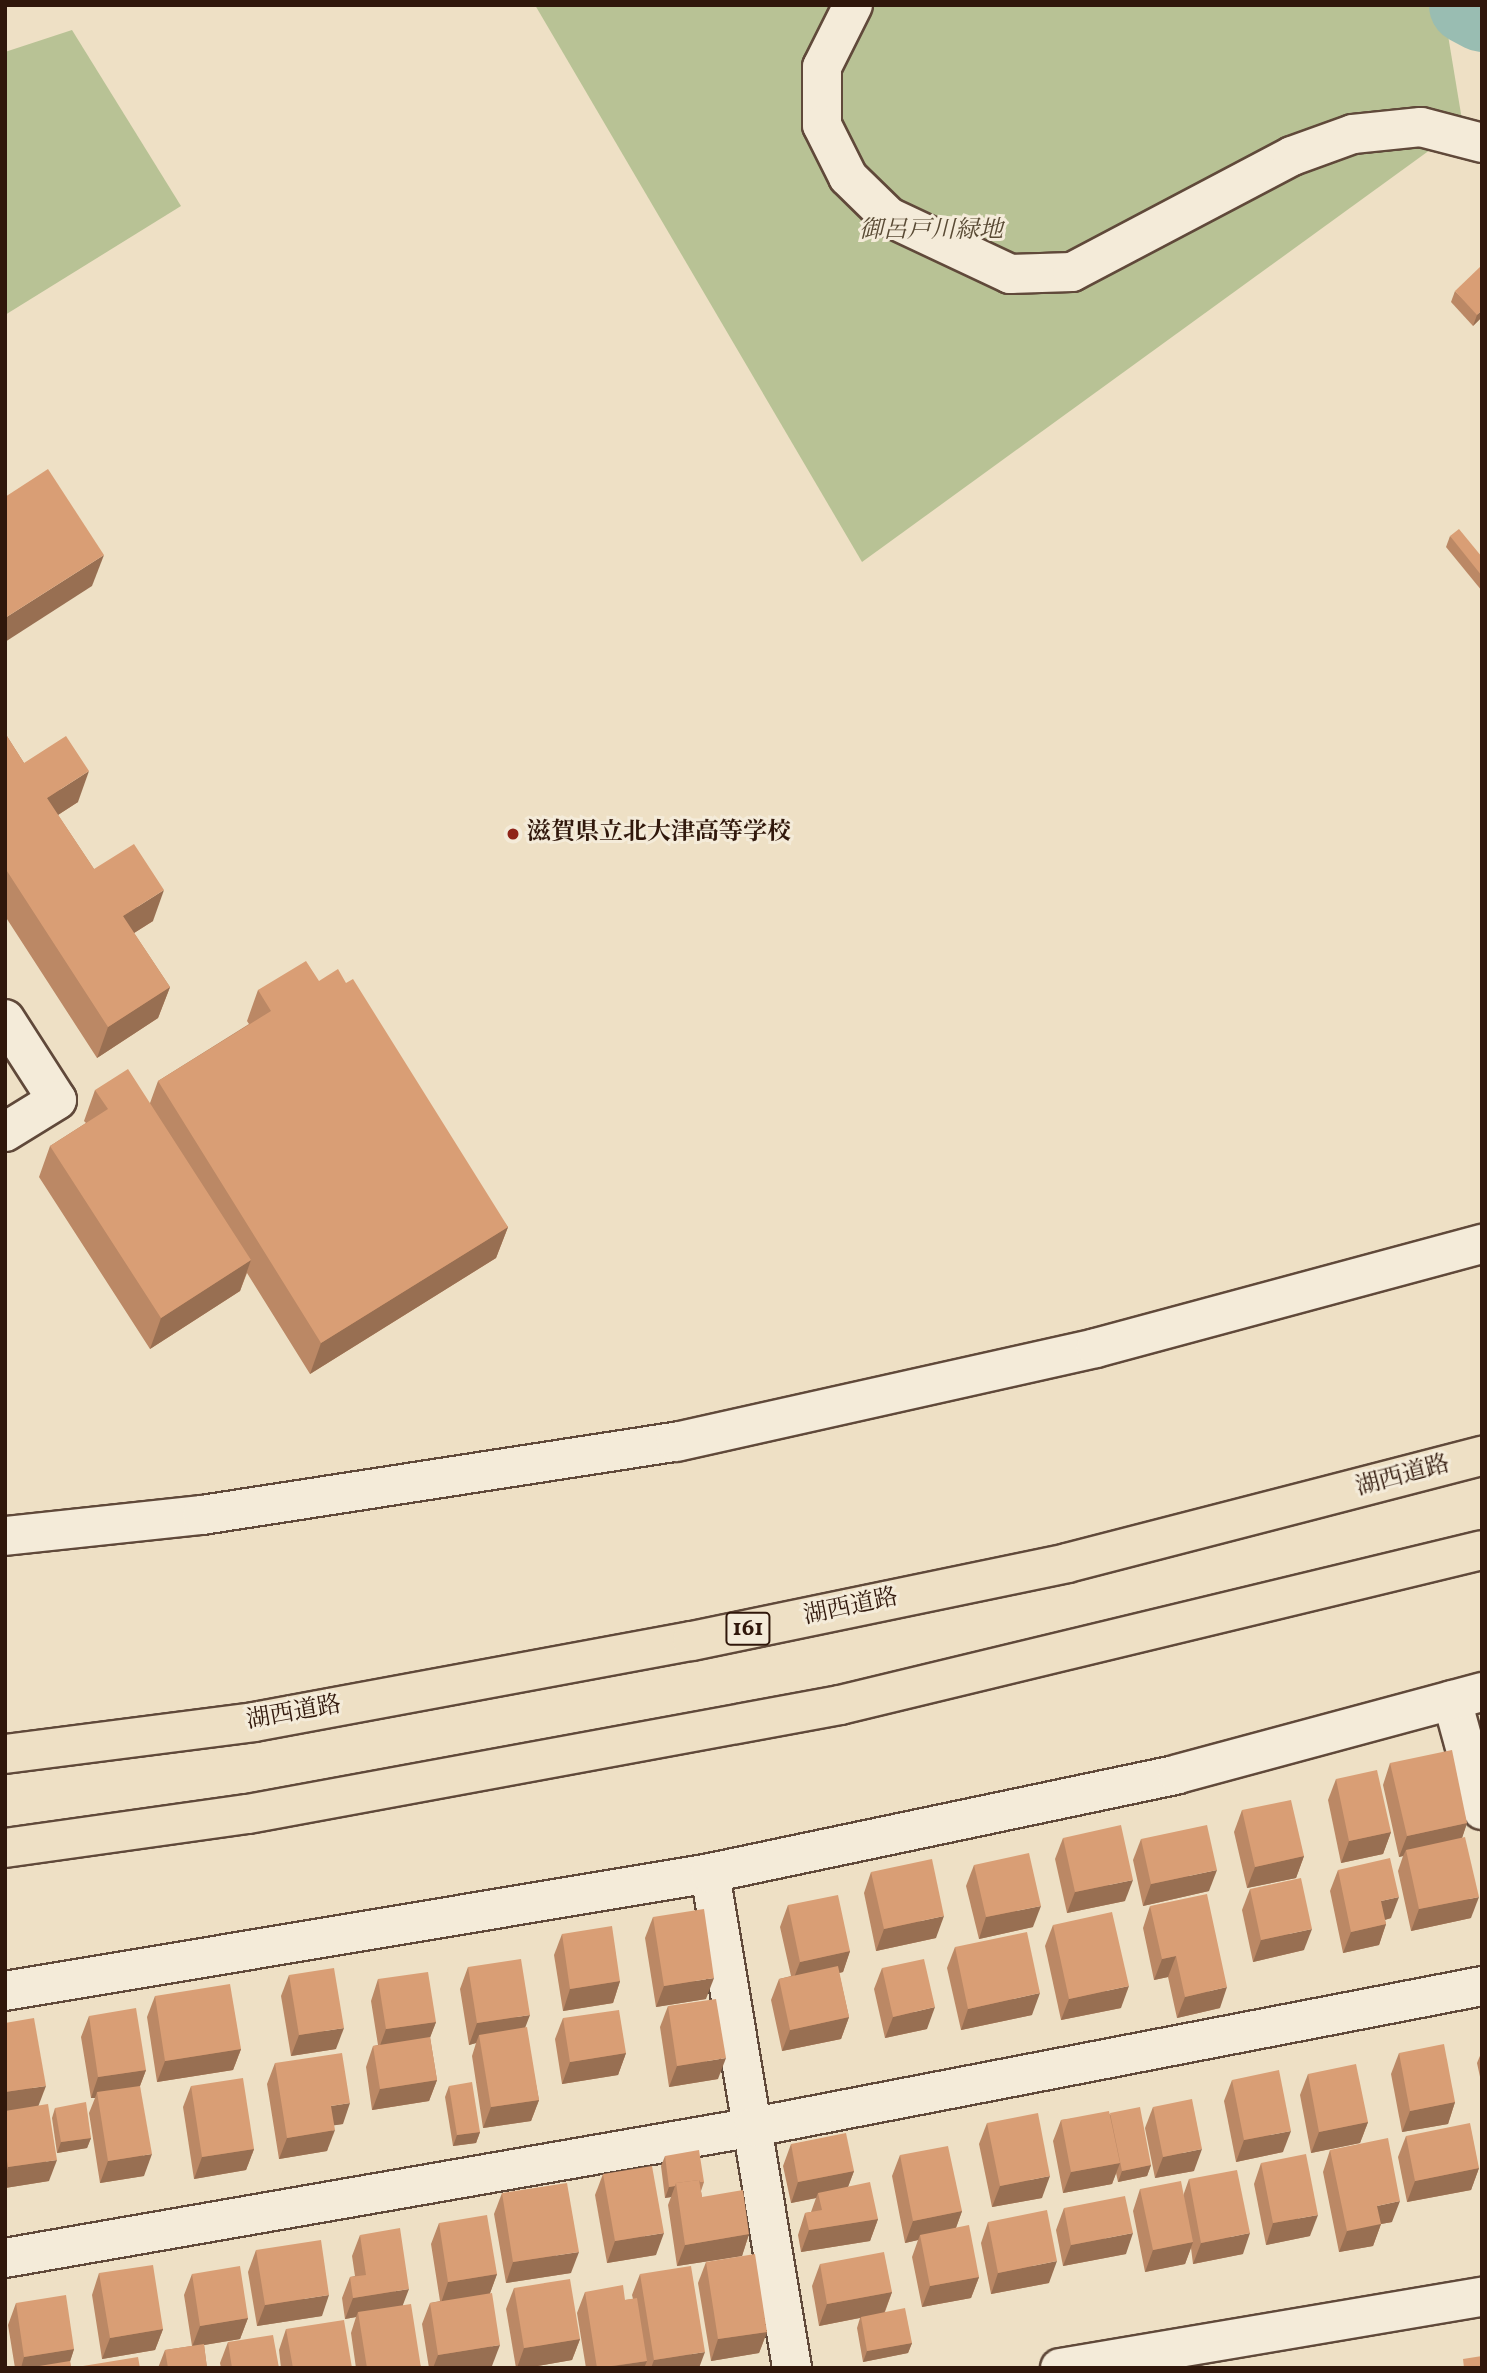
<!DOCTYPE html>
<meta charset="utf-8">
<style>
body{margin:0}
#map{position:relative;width:1487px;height:2373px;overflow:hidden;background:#eee0c5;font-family:Vollkorn,"Noto Serif JP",serif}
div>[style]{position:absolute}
.green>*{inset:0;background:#b8c295}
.river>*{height:77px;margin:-38.5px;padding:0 38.5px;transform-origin:38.5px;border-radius:38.5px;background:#99bdb2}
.roads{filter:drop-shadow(2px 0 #60493a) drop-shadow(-2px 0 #60493a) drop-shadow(0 2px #60493a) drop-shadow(0 -2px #60493a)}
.minor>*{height:38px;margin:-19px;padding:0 19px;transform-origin:19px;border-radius:19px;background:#f4ebd9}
.highway>*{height:38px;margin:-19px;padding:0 19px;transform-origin:19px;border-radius:19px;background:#eee0c5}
.wall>*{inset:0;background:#bb8865}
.shaded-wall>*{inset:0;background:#986f52}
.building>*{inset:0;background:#d99e75}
.dots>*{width:19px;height:19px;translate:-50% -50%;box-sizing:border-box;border:4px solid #f4ebd9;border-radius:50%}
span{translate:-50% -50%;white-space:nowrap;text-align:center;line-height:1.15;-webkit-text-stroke:6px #f4ebd9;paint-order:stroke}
.shield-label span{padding:2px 5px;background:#f4ebd9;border:2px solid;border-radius:5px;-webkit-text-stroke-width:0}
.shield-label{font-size:23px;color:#30170b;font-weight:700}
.park-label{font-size:24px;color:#594a34;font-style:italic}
.poi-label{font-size:24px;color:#30170b;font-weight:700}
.left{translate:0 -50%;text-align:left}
.street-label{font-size:24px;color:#30170b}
.frame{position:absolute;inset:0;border:7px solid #30170b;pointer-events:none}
</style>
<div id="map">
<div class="green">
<i style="clip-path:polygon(535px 5px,1443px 5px,1463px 126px,862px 562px)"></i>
<i style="clip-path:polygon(72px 30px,181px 206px,5px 315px,5px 52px)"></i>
</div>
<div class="river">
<i style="left:1467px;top:5px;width:17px;rotate:28deg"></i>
</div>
<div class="roads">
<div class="minor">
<i style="left:853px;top:5px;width:69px;rotate:116.6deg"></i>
<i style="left:822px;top:67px;width:58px;rotate:90deg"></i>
<i style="left:822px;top:125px;width:58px;rotate:63.4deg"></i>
<i style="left:848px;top:177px;width:57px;rotate:44.3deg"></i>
<i style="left:889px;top:217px;width:134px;rotate:25.2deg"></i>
<i style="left:1010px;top:274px;width:62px;rotate:-1.8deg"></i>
<i style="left:1072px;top:272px;width:249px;rotate:-27.8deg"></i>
<i style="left:1292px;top:156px;width:65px;rotate:-19.8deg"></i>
<i style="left:1353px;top:134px;width:68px;rotate:-5.9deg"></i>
<i style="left:1421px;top:127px;width:63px;rotate:14.7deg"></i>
<i style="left:5px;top:1019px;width:96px;rotate:57.3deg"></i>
<i style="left:57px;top:1100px;width:61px;rotate:148.4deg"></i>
<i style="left:5px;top:1536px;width:198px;rotate:-6.1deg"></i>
<i style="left:202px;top:1515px;width:480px;rotate:-8.8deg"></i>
<i style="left:676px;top:1442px;width:430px;rotate:-12.6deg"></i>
<i style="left:1096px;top:1348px;width:400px;rotate:-15.1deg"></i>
<i style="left:1452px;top:1700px;width:114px;rotate:74.7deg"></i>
<i style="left:710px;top:1873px;width:502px;rotate:80.59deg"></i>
<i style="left:5px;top:1991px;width:715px;rotate:-9.5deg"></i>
<i style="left:710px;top:1873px;width:478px;rotate:-11.9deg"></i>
<i style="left:1178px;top:1774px;width:315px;rotate:-15.1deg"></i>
<i style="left:5px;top:2258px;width:760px;rotate:-9.92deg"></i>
<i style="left:754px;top:2127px;width:742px;rotate:-10.96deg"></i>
<i style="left:1060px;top:2368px;width:428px;rotate:-9.6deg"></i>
</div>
<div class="highway">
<i style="left:5px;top:1754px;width:251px;rotate:-7.3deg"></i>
<i style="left:254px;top:1722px;width:445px;rotate:-10.5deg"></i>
<i style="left:692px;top:1641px;width:383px;rotate:-11.7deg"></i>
<i style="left:1067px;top:1563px;width:429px;rotate:-14.5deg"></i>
<i style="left:5px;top:1848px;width:245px;rotate:-8deg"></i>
<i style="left:248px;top:1814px;width:602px;rotate:-10.43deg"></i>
<i style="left:840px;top:1705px;width:660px;rotate:-13.57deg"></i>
</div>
</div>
<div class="wall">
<i style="clip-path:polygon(1455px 291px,1482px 317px,1473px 326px,1451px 302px)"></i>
<i style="clip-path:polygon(1450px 536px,1482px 557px,1482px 591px,1446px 547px)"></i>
<i style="clip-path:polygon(5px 733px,24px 763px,78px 802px,58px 815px,94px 869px,153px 921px,134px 933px,170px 987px,158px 1018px,97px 1058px,5px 916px)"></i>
<i style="clip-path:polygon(319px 981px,508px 1227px,496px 1258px,310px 1374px,247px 1273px,240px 1291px,150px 1349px,39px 1177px,50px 1146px,86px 1123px,84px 1121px,95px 1090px,150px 1103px,158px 1081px,249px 1024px,247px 1021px,258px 990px)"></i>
<i style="clip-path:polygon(1390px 1763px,1467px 1823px,1462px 1838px,1471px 1918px,1411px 1931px,1398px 1871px,1403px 1856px,1399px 1857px,1383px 1785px)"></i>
<i style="clip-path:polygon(1336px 1779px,1391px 1832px,1383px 1854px,1341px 1863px,1328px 1800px)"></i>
<i style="clip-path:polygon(1242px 1810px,1304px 1856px,1296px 1878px,1247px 1888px,1234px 1832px)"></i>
<i style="clip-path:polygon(1063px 1838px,1125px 1901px,1067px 1913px,1055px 1859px)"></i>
<i style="clip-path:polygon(1141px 1839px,1209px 1891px,1143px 1906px,1133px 1860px)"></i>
<i style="clip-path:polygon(974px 1865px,1033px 1927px,979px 1939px,966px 1886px)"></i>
<i style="clip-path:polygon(1338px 1870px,1391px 1918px,1385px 1920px,1386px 1924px,1379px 1945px,1343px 1953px,1330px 1891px)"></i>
<i style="clip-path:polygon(871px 1872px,936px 1938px,876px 1951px,864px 1893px)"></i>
<i style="clip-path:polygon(1250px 1889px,1304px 1950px,1253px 1962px,1242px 1910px)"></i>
<i style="clip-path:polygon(788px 1905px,850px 1951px,843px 1972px,839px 1973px,849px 2017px,841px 2039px,782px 2051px,771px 2000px,779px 1979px,791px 1976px,780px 1927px)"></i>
<i style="clip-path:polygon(1150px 1906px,1220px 2008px,1177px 2018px,1168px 1977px,1154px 1980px,1143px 1928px)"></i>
<i style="clip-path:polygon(653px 1917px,706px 1999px,656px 2007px,645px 1938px)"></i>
<i style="clip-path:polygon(1053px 1925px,1121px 2008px,1061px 2020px,1045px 1946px)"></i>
<i style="clip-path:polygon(562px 1934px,620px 1981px,613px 2003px,563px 2011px,554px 1955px)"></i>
<i style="clip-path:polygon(955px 1947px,1032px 2015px,961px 2030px,947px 1968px)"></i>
<i style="clip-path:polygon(468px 1967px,525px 2027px,539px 2100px,531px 2121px,483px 2128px,472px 2056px,476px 2043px,469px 2045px,460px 1989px)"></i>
<i style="clip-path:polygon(882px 1968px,927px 2029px,885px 2038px,874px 1989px)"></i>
<i style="clip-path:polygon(289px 1975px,336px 2049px,291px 2056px,281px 1996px)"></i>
<i style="clip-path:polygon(378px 1979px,436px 2022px,430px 2037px,437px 2080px,429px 2101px,372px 2110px,366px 2067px,373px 2046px,378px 2045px,371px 2001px)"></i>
<i style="clip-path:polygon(155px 1996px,241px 2049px,233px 2070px,157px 2082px,147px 2017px)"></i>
<i style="clip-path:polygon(668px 2006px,718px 2079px,669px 2087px,660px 2027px)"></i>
<i style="clip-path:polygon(89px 2016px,146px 2070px,140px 2086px,144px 2176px,100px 2183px,89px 2113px,95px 2098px,91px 2098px,81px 2037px)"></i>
<i style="clip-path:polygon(563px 2018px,626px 2053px,618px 2075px,562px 2084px,555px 2039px)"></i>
<i style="clip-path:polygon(5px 2023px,38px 2105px,49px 2181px,5px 2188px)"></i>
<i style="clip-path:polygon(1482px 2051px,1482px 2086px,1477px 2063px)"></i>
<i style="clip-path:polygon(1399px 2053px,1455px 2102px,1448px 2124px,1402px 2132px,1391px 2074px)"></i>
<i style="clip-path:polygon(275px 2063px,343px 2124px,334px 2125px,327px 2151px,279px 2159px,267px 2084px)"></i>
<i style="clip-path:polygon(1308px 2074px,1368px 2122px,1360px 2143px,1311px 2153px,1300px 2095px)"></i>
<i style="clip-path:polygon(1232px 2080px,1283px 2152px,1236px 2162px,1224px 2101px)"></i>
<i style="clip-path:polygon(191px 2086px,254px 2149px,246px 2170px,194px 2179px,183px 2107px)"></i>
<i style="clip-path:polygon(449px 2086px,480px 2132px,476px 2143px,453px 2146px,445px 2097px)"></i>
<i style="clip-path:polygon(1153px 2107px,1194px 2171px,1155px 2178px,1145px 2128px)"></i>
<i style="clip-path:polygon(55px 2108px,91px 2138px,87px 2148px,57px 2153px,52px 2118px)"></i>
<i style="clip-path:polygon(1110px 2114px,1151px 2165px,1147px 2176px,1118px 2182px,1116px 2173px,1112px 2184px,1063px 2193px,1053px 2141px,1061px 2120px)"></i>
<i style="clip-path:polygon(987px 2123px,1042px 2198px,992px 2207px,979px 2144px)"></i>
<i style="clip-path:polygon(1406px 2136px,1479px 2168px,1471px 2190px,1407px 2202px,1398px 2157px)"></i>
<i style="clip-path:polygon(791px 2144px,854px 2171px,848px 2187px,878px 2219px,870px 2241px,801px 2252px,798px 2235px,805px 2213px,811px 2212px,816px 2198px,791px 2203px,783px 2166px)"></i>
<i style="clip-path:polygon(1330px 2150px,1392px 2222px,1381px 2224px,1373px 2246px,1339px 2252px,1323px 2172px)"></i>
<i style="clip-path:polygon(900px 2155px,962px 2211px,956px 2228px,979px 2277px,971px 2298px,922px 2307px,912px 2257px,918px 2240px,905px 2243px,892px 2176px)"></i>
<i style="clip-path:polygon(665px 2156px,704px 2182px,701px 2191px,702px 2197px,749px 2234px,742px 2256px,677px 2266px,668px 2205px,671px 2197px,665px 2198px,661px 2166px)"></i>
<i style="clip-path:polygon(1261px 2163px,1310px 2236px,1266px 2245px,1254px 2184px)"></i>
<i style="clip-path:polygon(603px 2174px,656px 2255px,607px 2263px,595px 2195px)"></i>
<i style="clip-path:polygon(1189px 2179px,1243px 2254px,1193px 2264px,1191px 2248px,1185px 2264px,1145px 2272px,1133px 2211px,1140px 2189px,1183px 2196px)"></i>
<i style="clip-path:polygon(502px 2193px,571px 2273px,506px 2283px,494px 2214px)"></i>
<i style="clip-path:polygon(1064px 2208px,1126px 2254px,1063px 2266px,1056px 2230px)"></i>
<i style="clip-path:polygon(988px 2222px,1049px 2283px,991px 2294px,981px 2243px)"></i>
<i style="clip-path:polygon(439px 2223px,497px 2274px,490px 2293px,492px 2366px,484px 2368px,429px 2368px,422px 2324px,430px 2303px,440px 2301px,431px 2244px)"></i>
<i style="clip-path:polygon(360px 2235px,403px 2305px,421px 2368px,356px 2368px,351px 2333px,356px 2317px,345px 2319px,342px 2298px,350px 2277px,355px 2276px,352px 2256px)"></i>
<i style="clip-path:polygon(256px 2250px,322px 2316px,257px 2326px,248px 2272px)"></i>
<i style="clip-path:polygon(706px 2262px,767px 2332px,759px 2353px,711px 2361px,698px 2283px)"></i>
<i style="clip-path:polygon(820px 2264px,892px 2292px,885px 2312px,912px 2343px,908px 2353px,863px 2362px,857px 2328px,860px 2318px,819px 2326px,812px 2286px)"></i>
<i style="clip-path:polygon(99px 2273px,163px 2329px,155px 2350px,102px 2359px,92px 2295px)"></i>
<i style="clip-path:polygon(192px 2274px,248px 2318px,240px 2339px,204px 2345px,207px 2368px,158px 2368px,165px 2350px,192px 2346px,184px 2295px)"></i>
<i style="clip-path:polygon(640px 2274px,699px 2368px,586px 2368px,577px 2313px,585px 2292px,625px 2300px,633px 2299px,632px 2295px)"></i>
<i style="clip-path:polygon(514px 2288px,580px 2339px,572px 2360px,526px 2368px,516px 2368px,506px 2309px)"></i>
<i style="clip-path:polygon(16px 2303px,74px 2349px,70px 2361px,71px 2368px,15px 2368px,8px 2325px)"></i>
<i style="clip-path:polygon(286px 2329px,352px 2368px,281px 2368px,279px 2350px)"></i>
<i style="clip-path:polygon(228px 2342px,279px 2368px,221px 2368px,220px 2363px)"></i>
</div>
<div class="shaded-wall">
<i style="clip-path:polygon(1482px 310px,1482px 317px,1473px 326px,1477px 315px)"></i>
<i style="clip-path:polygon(104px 555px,92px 586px,5px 642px,5px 618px)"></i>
<i style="clip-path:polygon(89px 771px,78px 802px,36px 829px,47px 798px)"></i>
<i style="clip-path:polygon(164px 890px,153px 921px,112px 947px,123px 916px)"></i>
<i style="clip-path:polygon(170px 987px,158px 1018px,97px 1058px,108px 1027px)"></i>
<i style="clip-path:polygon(508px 1227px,496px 1258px,310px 1374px,321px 1343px)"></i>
<i style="clip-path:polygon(251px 1260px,240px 1291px,150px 1349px,161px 1318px)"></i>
<i style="clip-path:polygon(1467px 1823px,1460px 1844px,1406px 1850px,1403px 1856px,1399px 1857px,1407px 1836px)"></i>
<i style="clip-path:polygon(1391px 1832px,1383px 1854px,1341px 1863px,1349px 1841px)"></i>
<i style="clip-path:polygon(1304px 1856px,1296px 1878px,1247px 1888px,1255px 1867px)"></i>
<i style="clip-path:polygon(1217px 1870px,1209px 1891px,1143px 1906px,1151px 1884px)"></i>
<i style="clip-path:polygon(1133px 1880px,1125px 1901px,1067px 1913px,1075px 1892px)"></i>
<i style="clip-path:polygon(1399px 1897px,1391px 1918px,1374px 1923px,1381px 1901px)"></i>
<i style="clip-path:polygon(1479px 1897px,1471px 1918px,1411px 1931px,1419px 1909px)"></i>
<i style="clip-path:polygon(1041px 1906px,1033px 1927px,979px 1939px,986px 1917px)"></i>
<i style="clip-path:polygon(944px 1916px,936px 1938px,876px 1951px,884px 1929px)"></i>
<i style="clip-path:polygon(1386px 1924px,1379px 1945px,1343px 1953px,1351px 1932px)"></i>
<i style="clip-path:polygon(1312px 1929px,1304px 1950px,1253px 1962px,1261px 1940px)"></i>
<i style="clip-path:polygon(850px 1951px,843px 1972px,792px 1983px,800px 1962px)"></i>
<i style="clip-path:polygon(1176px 1956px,1168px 1977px,1154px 1980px,1162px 1959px)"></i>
<i style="clip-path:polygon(714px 1978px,706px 1999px,656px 2007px,664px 1986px)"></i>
<i style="clip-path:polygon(620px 1981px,613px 2003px,563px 2011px,570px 1989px)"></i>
<i style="clip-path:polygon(1129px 1986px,1121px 2008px,1061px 2020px,1069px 1999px)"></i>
<i style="clip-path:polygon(1227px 1987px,1220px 2008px,1177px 2018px,1185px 1997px)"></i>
<i style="clip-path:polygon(1040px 1993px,1032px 2015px,961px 2030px,968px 2009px)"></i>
<i style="clip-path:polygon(935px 2007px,927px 2029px,885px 2038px,893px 2017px)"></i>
<i style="clip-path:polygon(530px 2015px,522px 2036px,479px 2035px,476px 2043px,469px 2045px,477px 2023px)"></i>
<i style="clip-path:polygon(849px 2017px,841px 2039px,782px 2051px,790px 2030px)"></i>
<i style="clip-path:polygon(436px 2022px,428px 2043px,378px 2051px,386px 2029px)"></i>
<i style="clip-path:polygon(344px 2028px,336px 2049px,291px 2056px,299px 2035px)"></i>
<i style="clip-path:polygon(241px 2049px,233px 2070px,157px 2082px,165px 2061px)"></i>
<i style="clip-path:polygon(626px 2053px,618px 2075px,562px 2084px,570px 2062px)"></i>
<i style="clip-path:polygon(726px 2058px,718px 2079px,669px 2087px,677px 2066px)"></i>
<i style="clip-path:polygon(146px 2070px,138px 2091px,97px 2092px,95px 2098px,91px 2098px,98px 2077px)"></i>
<i style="clip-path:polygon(437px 2080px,429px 2101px,372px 2110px,380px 2089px)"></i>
<i style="clip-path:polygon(46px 2086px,38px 2107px,5px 2112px,5px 2092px)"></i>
<i style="clip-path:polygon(539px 2100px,531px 2121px,483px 2128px,491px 2107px)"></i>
<i style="clip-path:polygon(1455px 2102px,1448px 2124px,1402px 2132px,1410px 2111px)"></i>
<i style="clip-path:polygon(350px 2103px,343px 2124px,323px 2127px,331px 2106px)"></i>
<i style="clip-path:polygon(1368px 2122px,1360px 2143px,1311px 2153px,1319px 2132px)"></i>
<i style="clip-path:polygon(335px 2130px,327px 2151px,279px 2159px,287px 2138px)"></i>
<i style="clip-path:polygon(1291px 2131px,1283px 2152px,1236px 2162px,1244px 2140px)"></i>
<i style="clip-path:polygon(480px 2132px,476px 2143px,453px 2146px,457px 2135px)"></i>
<i style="clip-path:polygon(91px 2138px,87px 2148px,57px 2153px,61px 2142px)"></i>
<i style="clip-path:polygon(254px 2149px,246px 2170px,194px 2179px,202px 2157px)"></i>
<i style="clip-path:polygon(1202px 2149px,1194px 2171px,1155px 2178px,1163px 2157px)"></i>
<i style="clip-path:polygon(152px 2154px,144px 2176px,100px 2183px,108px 2161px)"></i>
<i style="clip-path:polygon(57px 2160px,49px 2181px,5px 2188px,5px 2176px,8px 2167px)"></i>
<i style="clip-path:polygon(1120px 2163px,1112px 2184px,1063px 2193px,1071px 2172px)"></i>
<i style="clip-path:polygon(1151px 2165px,1147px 2176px,1118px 2182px,1122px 2171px)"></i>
<i style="clip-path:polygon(1479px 2168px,1471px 2190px,1407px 2202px,1415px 2181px)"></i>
<i style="clip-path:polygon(854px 2171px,846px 2192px,818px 2193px,816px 2198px,791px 2203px,798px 2182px)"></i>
<i style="clip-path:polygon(1050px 2176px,1042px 2198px,992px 2207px,1000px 2186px)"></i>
<i style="clip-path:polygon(675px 2186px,671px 2197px,665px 2198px,669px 2187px)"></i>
<i style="clip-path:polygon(1400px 2201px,1392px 2222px,1381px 2224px,1373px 2246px,1339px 2252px,1347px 2231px,1377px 2206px)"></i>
<i style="clip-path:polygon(962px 2211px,954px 2233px,920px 2235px,918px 2240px,905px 2243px,913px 2221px)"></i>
<i style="clip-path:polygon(1318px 2215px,1310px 2236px,1266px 2245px,1273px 2223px)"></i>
<i style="clip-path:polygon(878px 2219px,870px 2241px,801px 2252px,809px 2230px)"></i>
<i style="clip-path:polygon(664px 2233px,656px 2255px,607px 2263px,615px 2241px)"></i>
<i style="clip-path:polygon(1133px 2233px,1126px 2254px,1063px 2266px,1071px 2245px)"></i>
<i style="clip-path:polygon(1250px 2233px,1243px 2254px,1193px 2264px,1201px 2243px)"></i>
<i style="clip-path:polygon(749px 2234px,742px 2256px,677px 2266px,685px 2245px)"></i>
<i style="clip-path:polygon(1193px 2242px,1185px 2264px,1145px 2272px,1153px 2250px)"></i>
<i style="clip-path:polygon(579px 2252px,571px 2273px,506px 2283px,513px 2262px)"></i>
<i style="clip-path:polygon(1057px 2261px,1049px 2283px,991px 2294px,998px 2273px)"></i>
<i style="clip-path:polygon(497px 2274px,489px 2296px,441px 2303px,448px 2282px)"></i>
<i style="clip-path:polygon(979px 2277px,971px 2298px,922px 2307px,930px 2286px)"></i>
<i style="clip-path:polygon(409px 2289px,401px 2310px,358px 2312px,356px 2317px,345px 2319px,353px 2298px)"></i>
<i style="clip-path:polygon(892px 2292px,884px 2313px,819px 2326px,827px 2304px)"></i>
<i style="clip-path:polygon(329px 2295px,322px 2316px,257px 2326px,265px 2305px)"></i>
<i style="clip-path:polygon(248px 2318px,240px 2339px,192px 2347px,200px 2326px)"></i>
<i style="clip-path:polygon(163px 2329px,155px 2350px,102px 2359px,110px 2338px)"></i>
<i style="clip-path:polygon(767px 2332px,759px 2353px,711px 2361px,718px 2339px)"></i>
<i style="clip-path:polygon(580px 2339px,572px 2360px,526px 2368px,517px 2368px,524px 2348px)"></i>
<i style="clip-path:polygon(912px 2343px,908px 2353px,863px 2362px,867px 2351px)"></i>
<i style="clip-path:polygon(500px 2345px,492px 2366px,484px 2368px,433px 2368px,438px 2355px)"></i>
<i style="clip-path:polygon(74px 2349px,68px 2368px,21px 2368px,24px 2357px)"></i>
<i style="clip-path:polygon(705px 2352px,699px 2368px,651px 2368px,654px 2360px)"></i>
<i style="clip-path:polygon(647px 2361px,644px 2368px,602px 2368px)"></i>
</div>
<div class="building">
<i style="clip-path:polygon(1482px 265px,1482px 310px,1477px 315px,1455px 291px)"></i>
<i style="clip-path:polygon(48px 469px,104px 555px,5px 618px,5px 497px)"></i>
<i style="clip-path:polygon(1459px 529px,1482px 557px,1482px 576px,1450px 536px)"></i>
<i style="clip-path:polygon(5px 733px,24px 763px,66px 736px,89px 771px,47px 798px,94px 869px,134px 844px,164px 890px,123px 916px,170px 987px,108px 1027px,5px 868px)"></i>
<i style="clip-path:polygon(306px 961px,319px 981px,338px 969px,346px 983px,353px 979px,508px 1227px,321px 1343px,158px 1081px,271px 1011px,258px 990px)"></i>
<i style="clip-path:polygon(128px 1069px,251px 1260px,161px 1318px,50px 1146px,108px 1109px,95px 1090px)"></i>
<i style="clip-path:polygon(1452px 1750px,1467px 1823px,1407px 1836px,1390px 1763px)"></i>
<i style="clip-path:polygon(1377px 1770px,1391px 1832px,1349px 1841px,1336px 1779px)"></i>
<i style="clip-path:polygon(1291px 1800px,1304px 1856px,1255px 1867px,1242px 1810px)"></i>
<i style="clip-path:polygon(1121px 1825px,1133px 1880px,1075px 1892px,1063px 1838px)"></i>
<i style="clip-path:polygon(1207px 1825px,1217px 1870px,1151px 1884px,1141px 1839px)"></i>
<i style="clip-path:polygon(1465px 1837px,1479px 1897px,1419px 1909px,1406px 1850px)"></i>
<i style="clip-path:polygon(1029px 1853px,1041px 1906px,986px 1917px,974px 1865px)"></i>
<i style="clip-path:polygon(1390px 1858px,1399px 1897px,1381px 1901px,1386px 1924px,1351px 1932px,1338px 1870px)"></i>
<i style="clip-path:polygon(932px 1859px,944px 1916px,884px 1929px,871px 1872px)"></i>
<i style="clip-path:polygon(1301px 1878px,1312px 1929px,1261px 1940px,1250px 1889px)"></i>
<i style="clip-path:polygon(1207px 1894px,1227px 1987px,1185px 1997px,1176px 1956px,1162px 1959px,1150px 1906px)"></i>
<i style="clip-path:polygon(838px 1895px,850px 1951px,800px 1962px,788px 1905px)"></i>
<i style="clip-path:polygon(704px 1909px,714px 1978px,664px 1986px,653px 1917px)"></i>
<i style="clip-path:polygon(1112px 1912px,1129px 1986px,1069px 1999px,1053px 1925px)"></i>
<i style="clip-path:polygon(612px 1926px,620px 1981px,570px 1989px,562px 1934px)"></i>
<i style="clip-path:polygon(1027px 1932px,1040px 1993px,968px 2009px,955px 1947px)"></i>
<i style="clip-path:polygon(521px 1959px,530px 2015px,477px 2023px,468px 1967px)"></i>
<i style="clip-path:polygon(924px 1959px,935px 2007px,893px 2017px,882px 1968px)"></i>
<i style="clip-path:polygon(838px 1966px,849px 2017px,790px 2030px,779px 1979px)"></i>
<i style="clip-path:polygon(334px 1968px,344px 2028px,299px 2035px,289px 1975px)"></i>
<i style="clip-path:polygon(428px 1972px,436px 2022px,386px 2029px,378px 1979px)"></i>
<i style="clip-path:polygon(230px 1984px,241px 2049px,165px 2061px,155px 1996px)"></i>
<i style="clip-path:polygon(716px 1999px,726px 2058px,677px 2066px,668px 2006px)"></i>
<i style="clip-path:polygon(136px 2008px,146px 2070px,98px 2077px,89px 2016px)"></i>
<i style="clip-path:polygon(619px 2010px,626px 2053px,570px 2062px,563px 2018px)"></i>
<i style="clip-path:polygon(34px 2018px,46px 2086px,5px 2092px,5px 2023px)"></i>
<i style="clip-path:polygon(527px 2027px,539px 2100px,491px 2107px,479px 2035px)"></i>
<i style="clip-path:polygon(430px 2037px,437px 2080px,380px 2089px,373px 2046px)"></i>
<i style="clip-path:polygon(1444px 2044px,1455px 2102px,1410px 2111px,1399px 2053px)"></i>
<i style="clip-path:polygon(342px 2053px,350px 2103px,331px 2106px,335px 2130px,287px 2138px,275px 2063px)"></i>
<i style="clip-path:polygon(1356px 2064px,1368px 2122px,1319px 2132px,1308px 2074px)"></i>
<i style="clip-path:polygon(1279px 2070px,1291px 2131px,1244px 2140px,1232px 2080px)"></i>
<i style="clip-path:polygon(243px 2078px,254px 2149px,202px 2157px,191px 2086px)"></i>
<i style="clip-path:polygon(472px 2082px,480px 2132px,457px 2135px,449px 2086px)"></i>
<i style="clip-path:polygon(140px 2086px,152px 2154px,108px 2161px,97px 2092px)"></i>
<i style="clip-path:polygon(1192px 2099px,1202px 2149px,1163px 2157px,1153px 2107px)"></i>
<i style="clip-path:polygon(86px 2102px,91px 2138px,61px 2142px,55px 2108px)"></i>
<i style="clip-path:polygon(48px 2104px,57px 2160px,8px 2167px,5px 2149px,5px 2111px)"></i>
<i style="clip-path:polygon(1140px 2107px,1151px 2165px,1122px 2171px,1110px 2113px)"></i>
<i style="clip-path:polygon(1109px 2111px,1120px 2163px,1071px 2172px,1061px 2120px)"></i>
<i style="clip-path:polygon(1038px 2113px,1050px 2176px,1000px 2186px,987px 2123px)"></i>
<i style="clip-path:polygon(1470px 2123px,1479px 2168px,1415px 2181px,1406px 2136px)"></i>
<i style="clip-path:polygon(846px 2133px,854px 2171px,798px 2182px,791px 2144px)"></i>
<i style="clip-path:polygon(1388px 2138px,1400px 2201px,1377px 2206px,1381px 2224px,1347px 2231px,1330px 2150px)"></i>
<i style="clip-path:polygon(948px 2146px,962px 2211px,913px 2221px,900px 2155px)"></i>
<i style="clip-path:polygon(699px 2150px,704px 2182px,700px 2182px,699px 2180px,676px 2183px,675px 2186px,669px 2187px,665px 2156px)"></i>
<i style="clip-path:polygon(1306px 2154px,1318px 2215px,1273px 2223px,1261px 2163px)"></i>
<i style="clip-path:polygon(652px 2166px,664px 2233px,615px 2241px,603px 2174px)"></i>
<i style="clip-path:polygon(1237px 2170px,1250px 2233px,1201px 2243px,1189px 2179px)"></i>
<i style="clip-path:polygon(699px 2180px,702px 2197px,743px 2190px,749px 2234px,685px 2245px,676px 2183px)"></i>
<i style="clip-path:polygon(1181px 2181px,1193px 2242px,1153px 2250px,1140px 2189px)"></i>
<i style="clip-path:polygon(870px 2182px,878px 2219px,809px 2230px,805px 2213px,822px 2210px,818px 2193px)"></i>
<i style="clip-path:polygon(567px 2183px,579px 2252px,513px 2262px,502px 2193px)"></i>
<i style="clip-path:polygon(1125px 2196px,1133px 2233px,1071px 2245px,1064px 2208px)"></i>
<i style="clip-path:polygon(1047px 2210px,1057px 2261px,998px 2273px,988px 2222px)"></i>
<i style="clip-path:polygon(487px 2215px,497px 2274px,448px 2282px,439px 2223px)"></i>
<i style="clip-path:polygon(969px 2225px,979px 2277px,930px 2286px,920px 2235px)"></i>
<i style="clip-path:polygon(400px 2228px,409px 2289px,353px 2298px,350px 2277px,366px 2275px,360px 2235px)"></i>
<i style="clip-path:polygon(321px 2240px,329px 2295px,265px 2305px,256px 2250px)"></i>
<i style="clip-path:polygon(884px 2252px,892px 2292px,827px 2304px,820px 2264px)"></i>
<i style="clip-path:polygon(755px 2254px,767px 2332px,718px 2339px,706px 2262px)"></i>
<i style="clip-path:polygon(153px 2265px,163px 2329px,110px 2338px,99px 2273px)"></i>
<i style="clip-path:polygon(240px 2266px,248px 2318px,200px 2326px,192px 2274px)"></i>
<i style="clip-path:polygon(691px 2266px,705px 2352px,654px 2360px,640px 2274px)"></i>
<i style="clip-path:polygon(570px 2279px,580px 2339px,524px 2348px,514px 2288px)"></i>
<i style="clip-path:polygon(623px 2285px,625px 2300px,637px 2298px,647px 2361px,597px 2368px,585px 2292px)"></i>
<i style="clip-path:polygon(492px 2293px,500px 2345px,438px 2355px,430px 2303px)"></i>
<i style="clip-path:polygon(66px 2295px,74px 2349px,24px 2357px,16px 2303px)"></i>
<i style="clip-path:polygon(411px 2304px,421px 2368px,367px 2368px,358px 2312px)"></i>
<i style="clip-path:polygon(905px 2308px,912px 2343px,867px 2351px,861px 2317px)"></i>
<i style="clip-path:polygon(344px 2320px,352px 2368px,293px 2368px,286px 2329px)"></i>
<i style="clip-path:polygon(273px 2335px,279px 2368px,232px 2368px,228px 2342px)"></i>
<i style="clip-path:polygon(204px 2344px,207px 2368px,168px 2368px,165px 2350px)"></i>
<i style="clip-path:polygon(1482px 2356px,1482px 2368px,1464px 2368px,1463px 2359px)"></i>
<i style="clip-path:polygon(138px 2357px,140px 2368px,83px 2368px,83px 2366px)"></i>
<i style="clip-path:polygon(70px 2361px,71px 2368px,33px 2368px,33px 2367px)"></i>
</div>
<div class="dots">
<i style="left:513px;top:834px;background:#8f2418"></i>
</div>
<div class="shield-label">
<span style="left:748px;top:1629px">161</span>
</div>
<div class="park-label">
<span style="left:931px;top:232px">御呂戸川緑地</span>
</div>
<div class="poi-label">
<span class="left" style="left:527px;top:834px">滋賀県立北大津高等学校</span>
</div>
<div class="street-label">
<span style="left:1403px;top:1477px;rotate:-15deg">湖西道路</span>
<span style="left:851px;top:1608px;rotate:-12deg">湖西道路</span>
<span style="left:294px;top:1714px;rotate:-10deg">湖西道路</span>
</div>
<div class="frame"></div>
</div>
